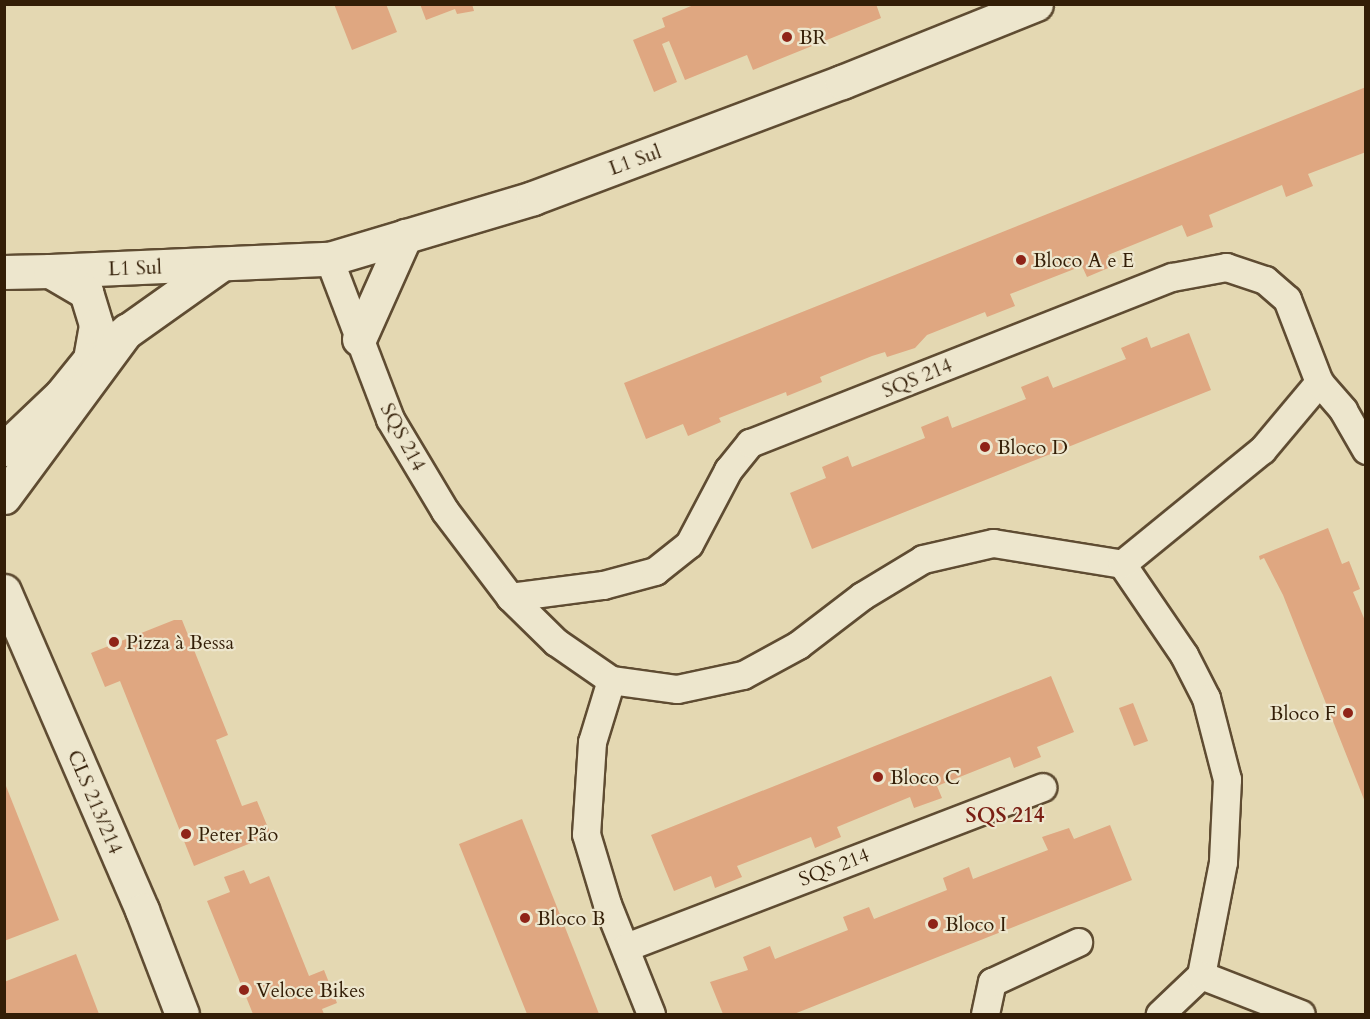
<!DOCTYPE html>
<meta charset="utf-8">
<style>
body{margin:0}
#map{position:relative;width:1370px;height:1019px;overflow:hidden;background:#e4d8b2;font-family:Cardo,serif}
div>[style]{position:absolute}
.building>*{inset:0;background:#dfa781}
.roads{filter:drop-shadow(2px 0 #5f4c32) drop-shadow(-2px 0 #5f4c32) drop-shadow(0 2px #5f4c32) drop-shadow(0 -2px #5f4c32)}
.street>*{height:27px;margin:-13.5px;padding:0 13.5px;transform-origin:13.5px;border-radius:13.5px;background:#ede6cd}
.secondary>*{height:33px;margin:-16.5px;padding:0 16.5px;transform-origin:16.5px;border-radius:16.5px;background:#ede6cd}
.dots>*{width:16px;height:16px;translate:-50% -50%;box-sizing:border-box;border:3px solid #ede6cd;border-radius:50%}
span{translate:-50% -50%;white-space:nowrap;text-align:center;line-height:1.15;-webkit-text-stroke:4.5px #ede6cd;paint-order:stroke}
.poi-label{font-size:20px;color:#331e07}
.left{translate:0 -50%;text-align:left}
.right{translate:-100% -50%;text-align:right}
.street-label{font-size:20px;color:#331e07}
.neighbourhood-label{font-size:21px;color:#7a1f14;font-weight:700}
.frame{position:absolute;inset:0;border:6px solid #331e07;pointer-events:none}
</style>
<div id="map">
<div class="building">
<i style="clip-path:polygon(334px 4px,386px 4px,397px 32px,352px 50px)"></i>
<i style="clip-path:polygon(420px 4px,472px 4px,474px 11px,457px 14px,455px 9px,426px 20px)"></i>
<i style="clip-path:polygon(696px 4px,876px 4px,881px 18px,753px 70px,747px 55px,685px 80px,669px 41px,662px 44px,677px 82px,654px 92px,633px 40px,665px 27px,662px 18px)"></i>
<i style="clip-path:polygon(1366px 87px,1366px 152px,1308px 174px,1313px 186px,1286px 197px,1282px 185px,1209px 215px,1213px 227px,1187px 237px,1182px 225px,1108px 255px,1113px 266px,1087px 277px,1082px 266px,1010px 294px,1015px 306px,987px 317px,985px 312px,927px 335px,915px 348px,887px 357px,885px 352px,872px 356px,820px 377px,822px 382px,787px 396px,786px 392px,719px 418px,721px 422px,688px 436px,683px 424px,646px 439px,624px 383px)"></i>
<i style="clip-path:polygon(1189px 333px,1211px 390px,812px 549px,790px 493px,826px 478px,822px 467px,848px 456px,852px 467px,925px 438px,921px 427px,948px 416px,952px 428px,1026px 399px,1021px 387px,1048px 376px,1053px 388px,1126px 359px,1121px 348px,1147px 337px,1151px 348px)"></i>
<i style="clip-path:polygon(1328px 528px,1342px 564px,1349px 561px,1360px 589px,1353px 592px,1366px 623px,1365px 802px,1283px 595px,1264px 558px,1260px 560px,1259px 556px)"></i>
<i style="clip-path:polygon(174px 620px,182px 620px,228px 735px,216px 740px,242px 806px,257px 801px,271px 835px,194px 866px,120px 681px,105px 687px,91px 653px)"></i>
<i style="clip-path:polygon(1051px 676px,1074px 732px,1037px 747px,1041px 757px,1014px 768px,1010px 757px,937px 786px,942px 798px,914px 808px,910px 797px,837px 827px,841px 837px,815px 848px,811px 837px,737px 866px,742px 877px,715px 888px,711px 876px,674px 891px,651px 835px)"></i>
<i style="clip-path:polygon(1133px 703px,1148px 741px,1134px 746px,1119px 708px)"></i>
<i style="clip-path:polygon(4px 781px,59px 920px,4px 941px)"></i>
<i style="clip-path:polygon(522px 819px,576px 955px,599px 1014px,527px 1014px,459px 844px)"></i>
<i style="clip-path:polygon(1110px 825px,1132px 880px,794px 1014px,723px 1014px,710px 982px,748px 970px,743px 957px,770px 946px,775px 959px,848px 930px,843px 917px,869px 907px,874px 919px,947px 890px,943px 878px,969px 867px,973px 879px,1048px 850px,1042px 837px,1069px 828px,1074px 839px)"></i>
<i style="clip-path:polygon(244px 870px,250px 884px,269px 876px,309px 976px,324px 970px,337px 1003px,322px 1009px,324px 1014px,253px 1014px,207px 901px,230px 892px,224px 877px)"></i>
<i style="clip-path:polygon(76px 954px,99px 1014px,5px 1014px,4px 982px)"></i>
</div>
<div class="roads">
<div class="street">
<i style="left:329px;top:259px;width:171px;rotate:69.1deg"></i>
<i style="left:390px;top:419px;width:107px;rotate:59.1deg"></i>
<i style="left:445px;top:511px;width:108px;rotate:52.9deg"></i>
<i style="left:510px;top:597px;width:64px;rotate:44.4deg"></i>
<i style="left:556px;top:642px;width:67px;rotate:34.6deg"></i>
<i style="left:611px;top:680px;width:67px;rotate:7.8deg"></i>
<i style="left:677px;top:689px;width:67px;rotate:-12deg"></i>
<i style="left:743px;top:675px;width:63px;rotate:-28.6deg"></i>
<i style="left:798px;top:645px;width:81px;rotate:-37.4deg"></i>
<i style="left:862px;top:596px;width:71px;rotate:-31.2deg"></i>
<i style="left:923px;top:559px;width:72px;rotate:-12.9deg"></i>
<i style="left:993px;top:543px;width:131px;rotate:9.2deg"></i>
<i style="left:1122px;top:564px;width:110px;rotate:55.7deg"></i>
<i style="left:1184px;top:655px;width:48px;rotate:62.9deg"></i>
<i style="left:1206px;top:698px;width:84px;rotate:75.5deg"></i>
<i style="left:1227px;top:779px;width:83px;rotate:92.8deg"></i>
<i style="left:1223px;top:862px;width:115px;rotate:101deg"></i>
<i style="left:1201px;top:975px;width:57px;rotate:136.4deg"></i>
<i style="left:1122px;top:564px;width:181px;rotate:-39.2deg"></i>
<i style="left:1262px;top:450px;width:89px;rotate:-50deg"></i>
<i style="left:510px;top:597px;width:94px;rotate:-7.4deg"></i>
<i style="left:603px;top:585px;width:54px;rotate:-15.1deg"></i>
<i style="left:655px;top:571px;width:43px;rotate:-38.5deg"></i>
<i style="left:689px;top:544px;width:84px;rotate:-62.2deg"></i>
<i style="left:728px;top:470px;width:35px;rotate:-51deg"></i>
<i style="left:750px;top:443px;width:453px;rotate:-21.5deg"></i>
<i style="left:1172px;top:277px;width:55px;rotate:-10.5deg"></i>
<i style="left:1226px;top:267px;width:41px;rotate:18.4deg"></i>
<i style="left:1265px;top:280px;width:29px;rotate:41deg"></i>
<i style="left:1287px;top:299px;width:89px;rotate:68.9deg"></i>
<i style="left:1319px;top:382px;width:37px;rotate:49deg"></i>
<i style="left:1343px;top:410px;width:46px;rotate:60.1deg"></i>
<i style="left:611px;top:680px;width:65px;rotate:107deg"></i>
<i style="left:592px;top:742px;width:92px;rotate:93.7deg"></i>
<i style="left:586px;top:834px;width:73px;rotate:73.3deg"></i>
<i style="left:607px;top:904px;width:118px;rotate:68.2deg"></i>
<i style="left:626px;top:947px;width:446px;rotate:-21deg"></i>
<i style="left:1201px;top:975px;width:107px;rotate:21.3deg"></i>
<i style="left:985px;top:1014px;width:33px;rotate:-78deg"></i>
<i style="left:992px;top:982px;width:95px;rotate:-24.9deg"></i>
</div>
<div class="secondary">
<i style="left:50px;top:271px;width:279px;rotate:-2.5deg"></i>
<i style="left:329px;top:259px;width:213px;rotate:-16.6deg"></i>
<i style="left:533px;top:198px;width:330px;rotate:-20.6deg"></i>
<i style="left:842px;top:82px;width:209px;rotate:-21.9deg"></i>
<i style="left:4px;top:272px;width:46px;rotate:-1.2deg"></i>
<i style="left:50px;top:271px;width:42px;rotate:30.3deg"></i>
<i style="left:86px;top:292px;width:34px;rotate:73deg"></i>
<i style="left:96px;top:325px;width:35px;rotate:100deg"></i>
<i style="left:90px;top:359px;width:46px;rotate:128.9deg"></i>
<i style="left:61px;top:395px;width:79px;rotate:136.5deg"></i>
<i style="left:359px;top:339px;width:113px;rotate:-65.9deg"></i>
<i style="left:109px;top:344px;width:136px;rotate:-35.4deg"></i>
<i style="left:4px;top:497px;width:207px;rotate:-53.6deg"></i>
<i style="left:4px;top:591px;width:348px;rotate:66.6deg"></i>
<i style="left:142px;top:910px;width:111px;rotate:69deg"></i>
</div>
</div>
<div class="dots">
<i style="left:787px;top:37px;background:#8f2418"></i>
<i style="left:1021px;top:260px;background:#8f2418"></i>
<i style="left:985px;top:447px;background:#8f2418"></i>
<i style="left:114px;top:642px;background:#8f2418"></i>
<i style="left:1348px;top:713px;background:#8f2418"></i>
<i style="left:878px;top:777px;background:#8f2418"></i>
<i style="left:186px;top:834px;background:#8f2418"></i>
<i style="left:525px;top:918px;background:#8f2418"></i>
<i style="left:933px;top:924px;background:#8f2418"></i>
<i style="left:244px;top:990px;background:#8f2418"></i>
</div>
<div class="poi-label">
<span class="left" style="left:799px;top:37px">BR</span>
<span class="left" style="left:1033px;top:260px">Bloco A e E</span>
<span class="left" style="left:997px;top:447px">Bloco D</span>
<span class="left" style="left:126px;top:642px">Pizza à Bessa</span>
<span class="right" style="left:1336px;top:713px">Bloco F</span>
<span class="left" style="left:890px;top:777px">Bloco C</span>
<span class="left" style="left:198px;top:834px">Peter Pão</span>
<span class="left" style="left:537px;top:918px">Bloco B</span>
<span class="left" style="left:945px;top:924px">Bloco I</span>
<span class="left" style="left:256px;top:990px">Veloce Bikes</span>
</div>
<div class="street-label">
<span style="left:635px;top:160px;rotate:-20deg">L1 Sul</span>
<span style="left:135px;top:268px;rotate:-2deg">L1 Sul</span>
<span style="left:917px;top:378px;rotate:-22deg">SQS 214</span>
<span style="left:403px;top:437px;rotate:62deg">SQS 214</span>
<span style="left:95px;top:802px;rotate:67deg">CLS 213/214</span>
<span style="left:834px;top:867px;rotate:-21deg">SQS 214</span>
</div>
<div class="neighbourhood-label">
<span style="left:1005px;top:816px">SQS 214</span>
</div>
<div class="frame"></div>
</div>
